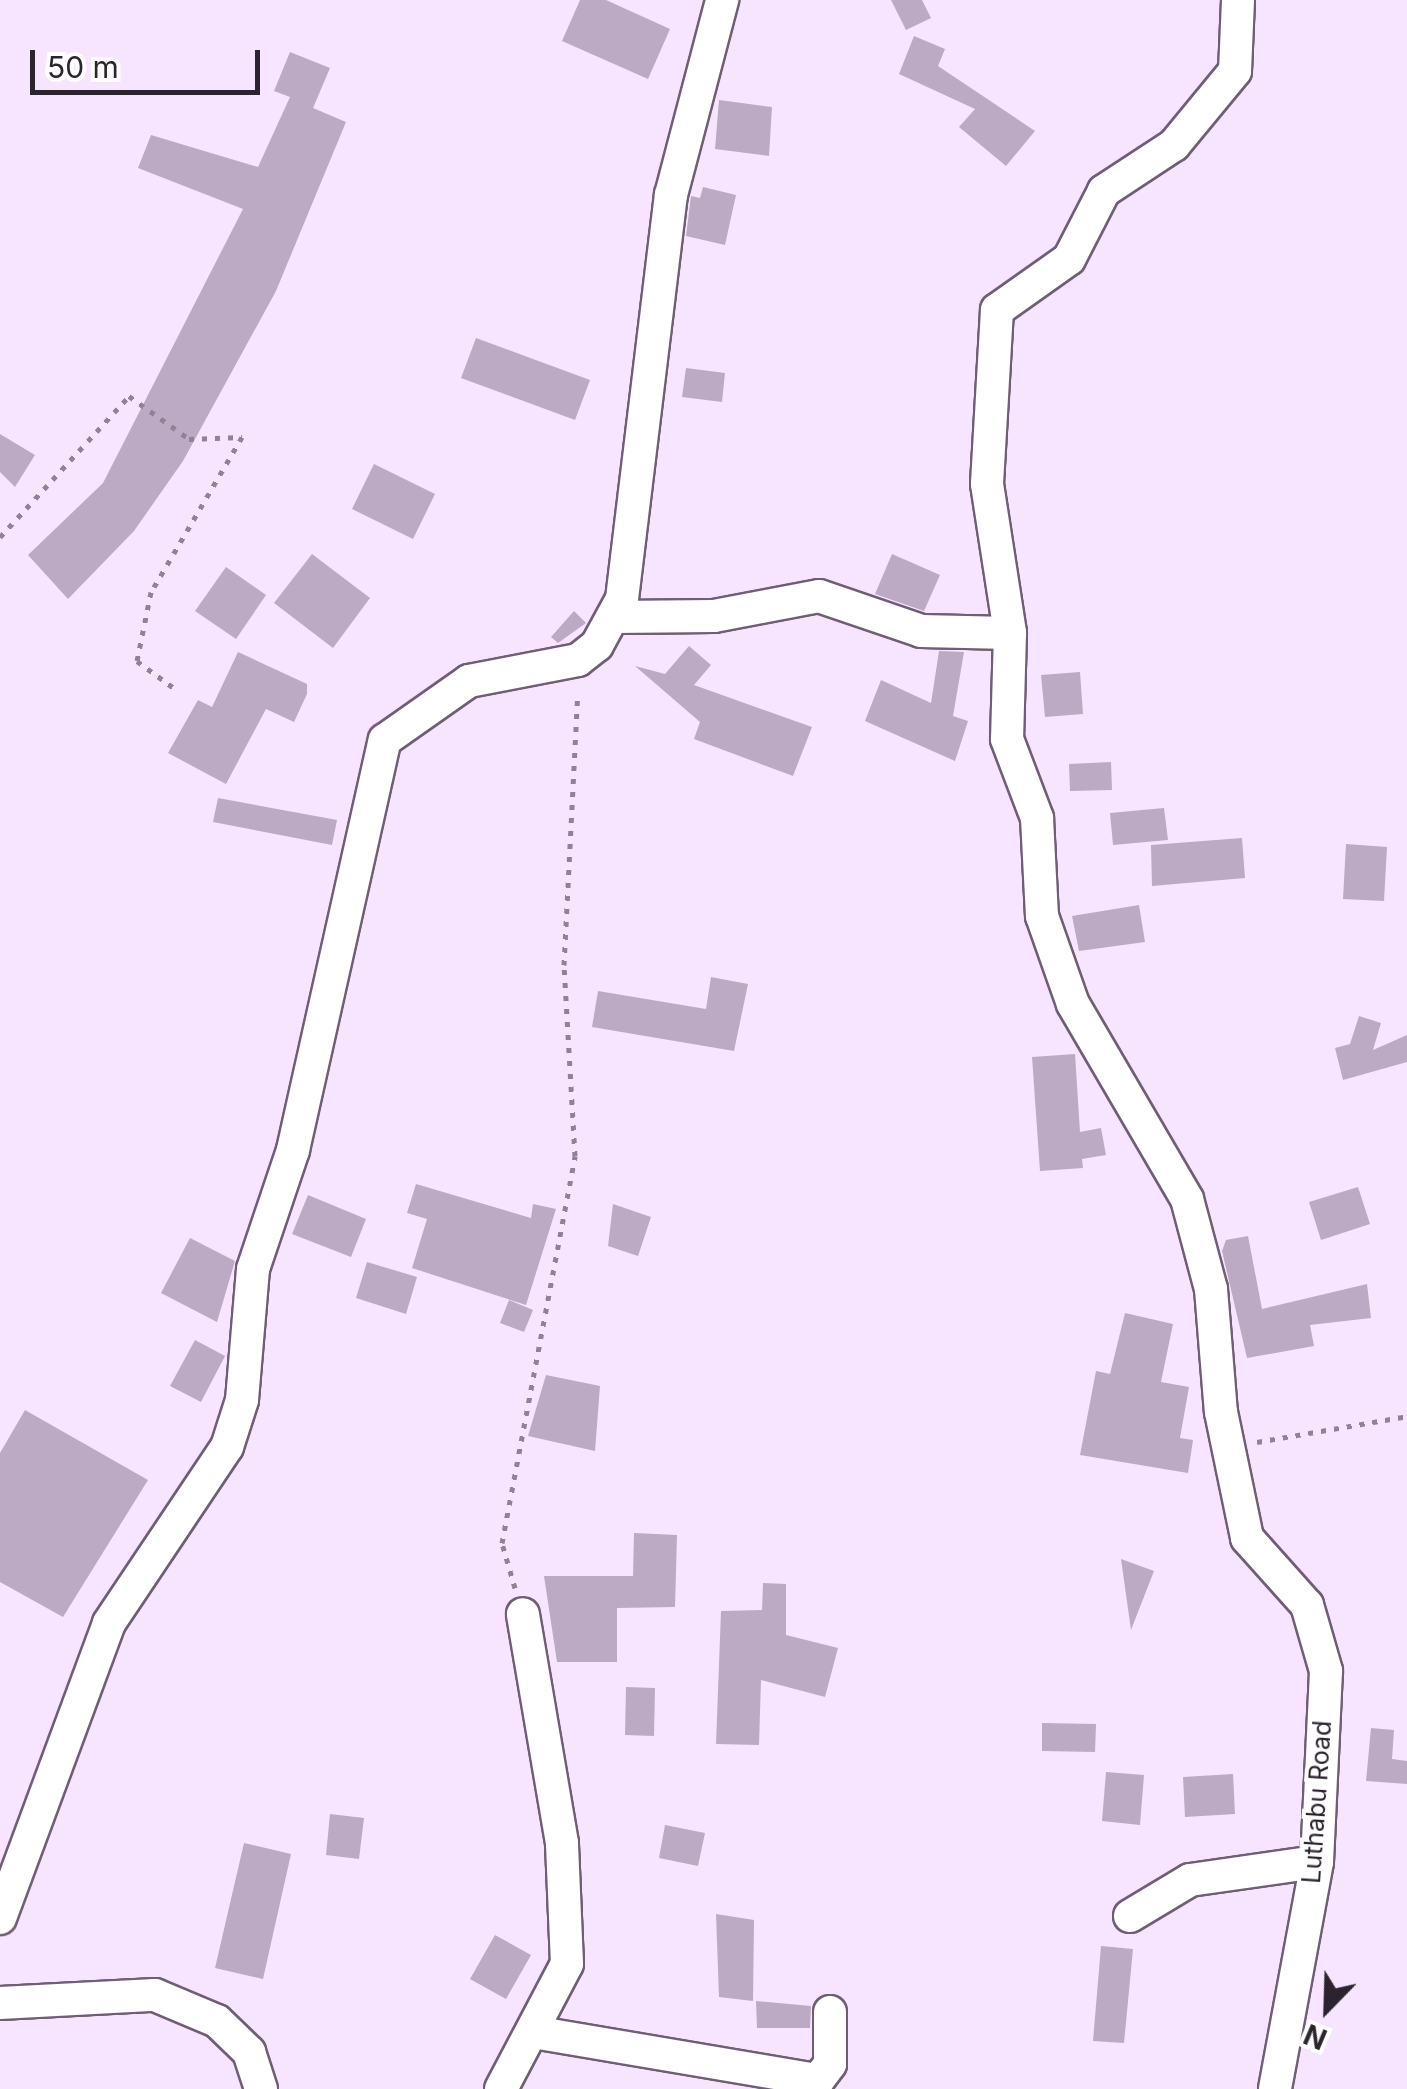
<!DOCTYPE html>
<style>
body{margin:0}
#map{position:relative;width:1407px;height:2089px;overflow:hidden;background:#f7e4ff;font-family:Inter,sans-serif}
div>[style]{position:absolute}
.building>*{inset:0;background:#bcaac4}
.path>*{height:5px;margin-top:-2.5px;transform-origin:0;background:repeating-linear-gradient(90deg,#8f8295 0 5px,transparent 0 13px)}
.roads{filter:drop-shadow(2px 0 #6f5e75) drop-shadow(-2px 0 #6f5e75) drop-shadow(0 2px #6f5e75) drop-shadow(0 -2px #6f5e75)}
.street>*{height:32px;margin:-16px;padding:0 16px;transform-origin:16px;border-radius:16px;background:#fff}
span{translate:-50% -50%;white-space:nowrap;text-align:center;line-height:1.15;-webkit-text-stroke:8px #fff;paint-order:stroke}
.street-label{font-size:25px;color:#2b242e}
.north{position:absolute;left:1277px;top:1959px;width:100px;height:100px;-webkit-text-stroke:8px #fff;paint-order:stroke;rotate:203deg;font-size:28px;font-weight:700;line-height:40px;text-align:center;color:#2b242e}
.north::after{content:'';display:block;margin:auto;width:35px;height:45px;background:#2b242e;clip-path:polygon(50% 0,100% 100%,50% 72%,0 100%)}
.scale{position:absolute;left:30px;top:50px;width:230px;height:45px;box-sizing:border-box;border:5px solid #2b242e;border-top:0;padding-left:12px;font-size:30px;line-height:35px;white-space:nowrap;color:#2b242e;-webkit-text-stroke:8px #fff;paint-order:stroke}
</style>
<div id="map">
<div class="building">
<i style="clip-path:polygon(580px 0,606px 0,670px 29px,648px 79px,562px 41px)"></i>
<i style="clip-path:polygon(891px 0,922px 0,931px 18px,906px 30px)"></i>
<i style="clip-path:polygon(914px 36px,945px 49px,938px 66px,1035px 131px,1006px 166px,959px 127px,975px 109px,899px 74px)"></i>
<i style="clip-path:polygon(290px 52px,330px 68px,313px 108px,346px 122px,329px 163px,276px 291px,183px 461px,134px 531px,68px 599px,28px 555px,103px 483px,243px 209px,138px 168px,151px 135px,258px 167px,290px 97px,274px 91px)"></i>
<i style="clip-path:polygon(719px 100px,772px 107px,769px 156px,715px 149px)"></i>
<i style="clip-path:polygon(703px 187px,736px 195px,725px 245px,686px 236px,691px 196px,700px 198px)"></i>
<i style="clip-path:polygon(476px 338px,590px 380px,575px 420px,461px 378px)"></i>
<i style="clip-path:polygon(686px 368px,725px 373px,722px 402px,682px 397px)"></i>
<i style="clip-path:polygon(0 434px,35px 455px,15px 487px,0 472px)"></i>
<i style="clip-path:polygon(374px 464px,435px 494px,413px 539px,352px 509px)"></i>
<i style="clip-path:polygon(312px 554px,370px 598px,333px 648px,274px 603px)"></i>
<i style="clip-path:polygon(892px 554px,940px 575px,924px 611px,875px 594px)"></i>
<i style="clip-path:polygon(226px 567px,266px 595px,236px 639px,195px 611px)"></i>
<i style="clip-path:polygon(574px 611px,586px 623px,558px 643px,551px 637px)"></i>
<i style="clip-path:polygon(689px 646px,711px 665px,694px 685px,812px 727px,793px 776px,694px 739px,700px 722px,635px 666px,665px 674px)"></i>
<i style="clip-path:polygon(939px 651px,964px 652px,953px 716px,968px 721px,955px 761px,865px 721px,881px 680px,931px 703px)"></i>
<i style="clip-path:polygon(238px 652px,307px 684px,307px 694px,294px 722px,266px 709px,226px 784px,168px 753px,198px 700px,212px 707px)"></i>
<i style="clip-path:polygon(1080px 672px,1083px 714px,1045px 717px,1041px 675px)"></i>
<i style="clip-path:polygon(1111px 762px,1112px 790px,1070px 791px,1069px 764px)"></i>
<i style="clip-path:polygon(218px 798px,337px 820px,332px 845px,213px 822px)"></i>
<i style="clip-path:polygon(1164px 808px,1168px 840px,1113px 845px,1110px 813px)"></i>
<i style="clip-path:polygon(1242px 838px,1245px 878px,1152px 886px,1151px 845px)"></i>
<i style="clip-path:polygon(1346px 844px,1387px 847px,1384px 901px,1343px 899px)"></i>
<i style="clip-path:polygon(1139px 905px,1145px 942px,1079px 951px,1072px 916px)"></i>
<i style="clip-path:polygon(711px 977px,748px 984px,734px 1051px,592px 1027px,598px 991px,706px 1009px)"></i>
<i style="clip-path:polygon(1359px 1016px,1381px 1023px,1373px 1050px,1407px 1035px,1407px 1062px,1343px 1080px,1335px 1048px,1350px 1044px)"></i>
<i style="clip-path:polygon(1075px 1054px,1080px 1132px,1101px 1128px,1106px 1155px,1082px 1159px,1083px 1168px,1040px 1171px,1032px 1057px)"></i>
<i style="clip-path:polygon(416px 1184px,531px 1218px,533px 1204px,556px 1209px,526px 1305px,412px 1268px,427px 1219px,407px 1213px)"></i>
<i style="clip-path:polygon(1358px 1187px,1370px 1224px,1321px 1240px,1309px 1202px)"></i>
<i style="clip-path:polygon(308px 1195px,366px 1219px,351px 1257px,292px 1234px)"></i>
<i style="clip-path:polygon(613px 1204px,651px 1217px,638px 1256px,608px 1246px)"></i>
<i style="clip-path:polygon(1248px 1236px,1262px 1309px,1367px 1284px,1371px 1318px,1310px 1325px,1314px 1346px,1247px 1358px,1222px 1251px,1226px 1240px)"></i>
<i style="clip-path:polygon(190px 1238px,235px 1261px,217px 1322px,161px 1293px)"></i>
<i style="clip-path:polygon(367px 1262px,417px 1277px,406px 1314px,356px 1298px)"></i>
<i style="clip-path:polygon(509px 1300px,533px 1310px,524px 1332px,500px 1323px)"></i>
<i style="clip-path:polygon(1125px 1313px,1173px 1324px,1161px 1382px,1189px 1387px,1180px 1438px,1193px 1440px,1188px 1473px,1080px 1455px,1096px 1371px,1110px 1374px)"></i>
<i style="clip-path:polygon(195px 1340px,225px 1356px,201px 1402px,170px 1386px)"></i>
<i style="clip-path:polygon(546px 1375px,600px 1386px,595px 1451px,528px 1436px)"></i>
<i style="clip-path:polygon(25px 1410px,148px 1480px,63px 1617px,0 1582px,0 1453px)"></i>
<i style="clip-path:polygon(634px 1533px,677px 1535px,675px 1607px,617px 1608px,617px 1662px,557px 1662px,544px 1576px,633px 1576px)"></i>
<i style="clip-path:polygon(1121px 1559px,1154px 1571px,1131px 1630px)"></i>
<i style="clip-path:polygon(763px 1583px,786px 1584px,786px 1635px,838px 1648px,825px 1697px,761px 1680px,759px 1745px,716px 1744px,721px 1611px,762px 1610px)"></i>
<i style="clip-path:polygon(626px 1687px,655px 1688px,654px 1736px,625px 1735px)"></i>
<i style="clip-path:polygon(1042px 1723px,1096px 1724px,1095px 1752px,1042px 1751px)"></i>
<i style="clip-path:polygon(1371px 1728px,1394px 1730px,1392px 1759px,1407px 1761px,1407px 1784px,1366px 1781px)"></i>
<i style="clip-path:polygon(1106px 1772px,1144px 1775px,1140px 1825px,1102px 1821px)"></i>
<i style="clip-path:polygon(1233px 1774px,1235px 1814px,1185px 1817px,1183px 1777px)"></i>
<i style="clip-path:polygon(330px 1814px,364px 1818px,359px 1859px,326px 1855px)"></i>
<i style="clip-path:polygon(665px 1825px,705px 1833px,698px 1866px,659px 1858px)"></i>
<i style="clip-path:polygon(244px 1843px,291px 1854px,263px 1979px,215px 1968px)"></i>
<i style="clip-path:polygon(716px 1914px,754px 1920px,753px 2001px,719px 1997px)"></i>
<i style="clip-path:polygon(495px 1935px,531px 1955px,506px 1999px,470px 1979px)"></i>
<i style="clip-path:polygon(1101px 1946px,1133px 1949px,1124px 2043px,1093px 2041px)"></i>
<i style="clip-path:polygon(756px 2001px,811px 2006px,810px 2028px,757px 2028px)"></i>
</div>
<div class="path">
<i style="left:0;top:537px;width:191px;rotate:-47.5deg"></i>
<i style="left:129px;top:396px;width:74px;rotate:35.6deg"></i>
<i style="left:189px;top:439px;width:53px;rotate:-2.2deg"></i>
<i style="left:242px;top:437px;width:180px;rotate:120.4deg"></i>
<i style="left:151px;top:592px;width:70px;rotate:101.5deg"></i>
<i style="left:137px;top:661px;width:51px;rotate:36.2deg"></i>
<i style="left:1257px;top:1442px;width:152px;rotate:-9.8deg"></i>
<i style="left:515px;top:1588px;width:47px;rotate:-106.1deg"></i>
<i style="left:502px;top:1543px;width:394px;rotate:-79.3deg"></i>
<i style="left:575px;top:1156px;width:191px;rotate:-93.3deg"></i>
<i style="left:564px;top:965px;width:272px;rotate:-87.1deg"></i>
</div>
<div class="roads">
<div class="street">
<i style="left:1238px;top:0;width:71px;rotate:92.4deg"></i>
<i style="left:1235px;top:71px;width:96px;rotate:129.5deg"></i>
<i style="left:1174px;top:145px;width:84px;rotate:146.7deg"></i>
<i style="left:1104px;top:191px;width:76px;rotate:117.2deg"></i>
<i style="left:1069px;top:259px;width:88px;rotate:144.7deg"></i>
<i style="left:997px;top:310px;width:174px;rotate:93.3deg"></i>
<i style="left:987px;top:484px;width:151px;rotate:81.2deg"></i>
<i style="left:1010px;top:633px;width:106px;rotate:91.6deg"></i>
<i style="left:1007px;top:739px;width:85px;rotate:69.2deg"></i>
<i style="left:1037px;top:818px;width:98px;rotate:87.1deg"></i>
<i style="left:1042px;top:916px;width:93px;rotate:70.6deg"></i>
<i style="left:1073px;top:1004px;width:226px;rotate:59.7deg"></i>
<i style="left:1187px;top:1199px;width:93px;rotate:75.1deg"></i>
<i style="left:1211px;top:1289px;width:123px;rotate:85.4deg"></i>
<i style="left:1221px;top:1412px;width:129px;rotate:78.3deg"></i>
<i style="left:1247px;top:1538px;width:90px;rotate:48.2deg"></i>
<i style="left:1307px;top:1605px;width:69px;rotate:73.9deg"></i>
<i style="left:1326px;top:1671px;width:191px;rotate:92.7deg"></i>
<i style="left:1317px;top:1862px;width:231px;rotate:100.5deg"></i>
<i style="left:614px;top:617px;width:100px;rotate:-0.6deg"></i>
<i style="left:714px;top:616px;width:107px;rotate:-10.8deg"></i>
<i style="left:819px;top:596px;width:108px;rotate:18.9deg"></i>
<i style="left:921px;top:631px;width:89px;rotate:1.3deg"></i>
<i style="left:1130px;top:1916px;width:70px;rotate:-31deg"></i>
<i style="left:1190px;top:1880px;width:128px;rotate:-8.1deg"></i>
<i style="left:0;top:1918px;width:314px;rotate:-69.7deg"></i>
<i style="left:109px;top:1623px;width:212px;rotate:-56.2deg"></i>
<i style="left:227px;top:1447px;width:49px;rotate:-72.3deg"></i>
<i style="left:242px;top:1400px;width:131px;rotate:-85.2deg"></i>
<i style="left:253px;top:1269px;width:126px;rotate:-71.4deg"></i>
<i style="left:293px;top:1150px;width:420px;rotate:-77.4deg"></i>
<i style="left:385px;top:740px;width:103px;rotate:-35.1deg"></i>
<i style="left:469px;top:681px;width:111px;rotate:-10.9deg"></i>
<i style="left:578px;top:660px;width:24px;rotate:-38deg"></i>
<i style="left:597px;top:645px;width:52px;rotate:-61.5deg"></i>
<i style="left:622px;top:599px;width:407px;rotate:-83.1deg"></i>
<i style="left:671px;top:195px;width:202px;rotate:-75.3deg"></i>
<i style="left:0;top:2003px;width:155px;rotate:-3deg"></i>
<i style="left:155px;top:1995px;width:67px;rotate:22.8deg"></i>
<i style="left:217px;top:2021px;width:45px;rotate:44.1deg"></i>
<i style="left:249px;top:2052px;width:39px;rotate:72deg"></i>
<i style="left:533px;top:2032px;width:289px;rotate:9.6deg"></i>
<i style="left:818px;top:2080px;width:20px;rotate:-53deg"></i>
<i style="left:830px;top:2064px;width:52px;rotate:-90deg"></i>
<i style="left:501px;top:2089px;width:141px;rotate:-62.2deg"></i>
<i style="left:567px;top:1964px;width:121px;rotate:-92.4deg"></i>
<i style="left:562px;top:1843px;width:232px;rotate:-99.7deg"></i>
</div>
</div>
<div class="street-label">
<span style="left:1317px;top:1802px;rotate:-86deg">Luthabu Road</span>
</div>
<div class="north">N</div>
<div class="scale">50 m</div>
</div>
